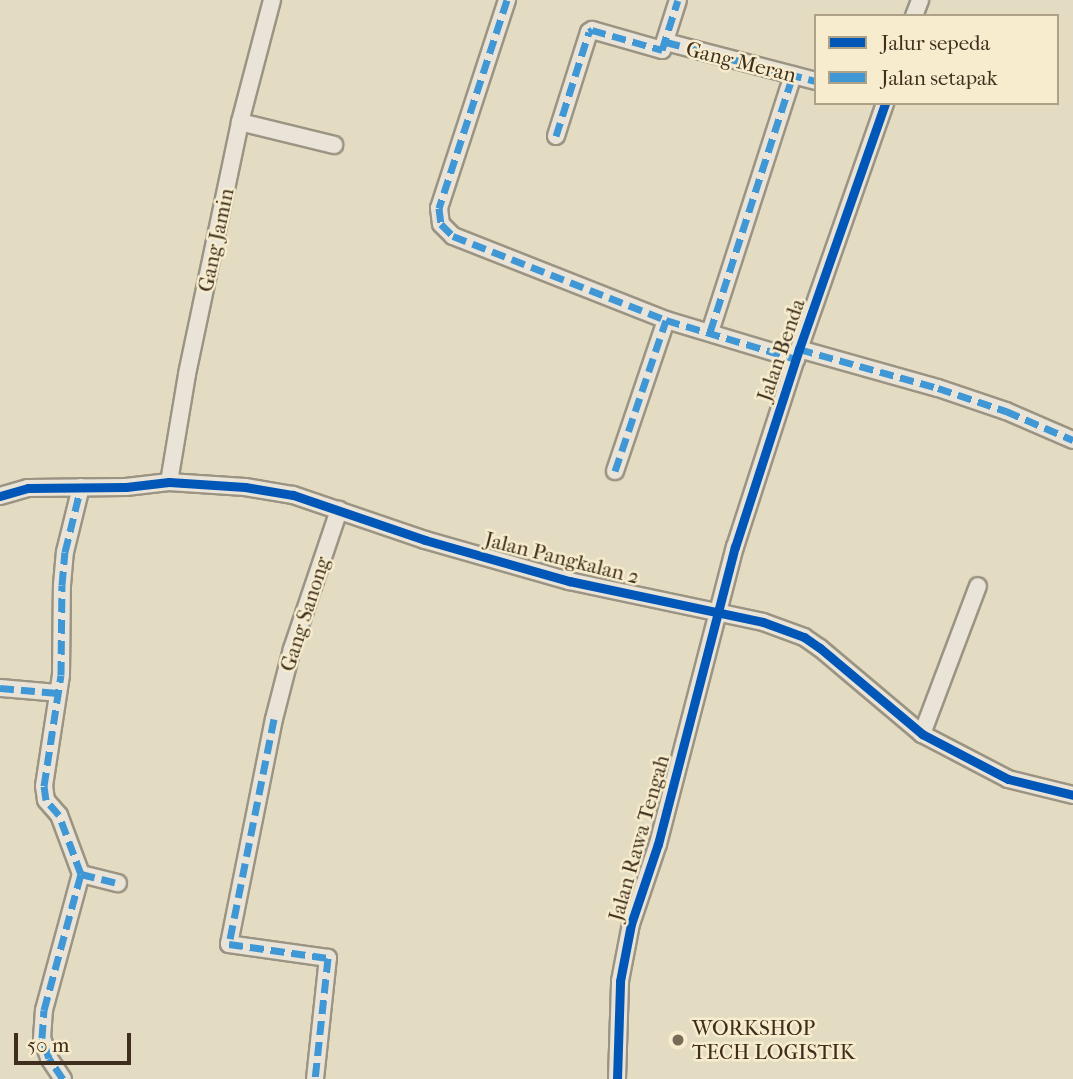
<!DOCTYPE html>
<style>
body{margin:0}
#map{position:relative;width:1073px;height:1079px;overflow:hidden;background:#e4dcc2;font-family:"IM FELL French Canon",serif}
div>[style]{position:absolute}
.roads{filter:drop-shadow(2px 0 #9b9483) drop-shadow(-2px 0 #9b9483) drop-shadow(0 2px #9b9483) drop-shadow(0 -2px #9b9483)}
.minor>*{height:16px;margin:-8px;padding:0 8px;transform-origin:8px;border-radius:8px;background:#e9e4d7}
.quiet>*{height:7px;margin-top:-3.5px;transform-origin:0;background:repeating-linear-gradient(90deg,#3f97d5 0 14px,transparent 0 21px)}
.cycleway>*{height:9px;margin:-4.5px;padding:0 4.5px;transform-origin:4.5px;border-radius:4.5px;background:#0057b8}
.dots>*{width:19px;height:19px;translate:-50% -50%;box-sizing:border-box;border:4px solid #f7edce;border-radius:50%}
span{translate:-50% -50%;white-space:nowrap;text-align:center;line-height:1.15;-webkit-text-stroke:5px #f7edce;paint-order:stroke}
.street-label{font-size:21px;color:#3f2e1d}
.poi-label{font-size:21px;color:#3f2e1d}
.left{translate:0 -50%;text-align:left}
.legend{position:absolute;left:814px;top:14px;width:245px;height:91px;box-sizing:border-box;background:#f7edce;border:2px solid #ada187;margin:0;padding:9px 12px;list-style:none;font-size:21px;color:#3f2e1d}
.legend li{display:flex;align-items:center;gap:14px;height:35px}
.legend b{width:35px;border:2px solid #ada187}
.scale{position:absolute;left:14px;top:1033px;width:117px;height:32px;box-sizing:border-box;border:4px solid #3f2e1d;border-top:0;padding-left:9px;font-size:21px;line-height:24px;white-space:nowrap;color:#3f2e1d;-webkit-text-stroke:5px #f7edce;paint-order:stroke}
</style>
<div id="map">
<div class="roads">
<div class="minor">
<i style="left:507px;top:0;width:219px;rotate:108.1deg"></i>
<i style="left:439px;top:208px;width:16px;rotate:83deg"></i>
<i style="left:441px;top:224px;width:17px;rotate:45deg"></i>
<i style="left:453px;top:236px;width:229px;rotate:21.5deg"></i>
<i style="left:666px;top:320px;width:136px;rotate:16.7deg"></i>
<i style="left:914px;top:16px;width:17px;rotate:-69deg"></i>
<i style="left:666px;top:42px;width:155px;rotate:14.6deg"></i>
<i style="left:240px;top:122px;width:97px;rotate:13.7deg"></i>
<i style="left:556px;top:136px;width:109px;rotate:-72.4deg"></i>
<i style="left:589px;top:32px;width:4px;rotate:-34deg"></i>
<i style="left:592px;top:30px;width:73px;rotate:15.9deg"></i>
<i style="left:662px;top:50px;width:52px;rotate:-72.3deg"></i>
<i style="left:710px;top:332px;width:270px;rotate:-72.1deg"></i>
<i style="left:799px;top:349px;width:144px;rotate:15.7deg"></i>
<i style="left:938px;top:388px;width:72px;rotate:18.7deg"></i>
<i style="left:1006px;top:411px;width:73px;rotate:23.4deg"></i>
<i style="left:615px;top:471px;width:159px;rotate:-71.3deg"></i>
<i style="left:169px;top:482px;width:109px;rotate:-80.5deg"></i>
<i style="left:187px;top:374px;width:258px;rotate:-78.1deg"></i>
<i style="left:240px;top:122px;width:126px;rotate:-75.3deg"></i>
<i style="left:0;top:496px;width:29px;rotate:-16deg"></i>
<i style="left:28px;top:488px;width:98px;rotate:-0.6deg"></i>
<i style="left:126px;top:487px;width:43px;rotate:-6.6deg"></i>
<i style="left:169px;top:482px;width:76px;rotate:3.8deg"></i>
<i style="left:245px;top:487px;width:49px;rotate:9.5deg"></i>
<i style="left:293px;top:495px;width:139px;rotate:18.8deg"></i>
<i style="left:425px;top:540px;width:150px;rotate:15.9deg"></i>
<i style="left:569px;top:581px;width:198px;rotate:11.9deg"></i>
<i style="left:763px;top:622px;width:44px;rotate:20.1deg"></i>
<i style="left:804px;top:637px;width:19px;rotate:35deg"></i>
<i style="left:820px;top:648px;width:133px;rotate:40.1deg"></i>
<i style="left:922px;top:734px;width:97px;rotate:27.6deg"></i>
<i style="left:1008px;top:779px;width:67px;rotate:13.8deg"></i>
<i style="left:0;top:688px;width:58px;rotate:4.9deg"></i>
<i style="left:922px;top:734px;width:158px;rotate:-69.3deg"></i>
<i style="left:81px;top:874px;width:38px;rotate:14deg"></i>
<i style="left:63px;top:1079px;width:25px;rotate:-124deg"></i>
<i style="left:49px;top:1058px;width:21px;rotate:-109deg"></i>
<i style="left:42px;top:1038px;width:28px;rotate:-86deg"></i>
<i style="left:44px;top:1010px;width:141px;rotate:-74.8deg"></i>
<i style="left:81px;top:874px;width:63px;rotate:-110.4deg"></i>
<i style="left:59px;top:815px;width:20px;rotate:-131deg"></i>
<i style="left:46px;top:800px;width:14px;rotate:-98deg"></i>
<i style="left:44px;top:786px;width:112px;rotate:-81.3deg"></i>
<i style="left:61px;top:675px;width:90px;rotate:-89.4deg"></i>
<i style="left:62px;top:585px;width:33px;rotate:-85deg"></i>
<i style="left:65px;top:552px;width:67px;rotate:-76.2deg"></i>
<i style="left:315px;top:1079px;width:122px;rotate:-83.9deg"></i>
<i style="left:328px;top:958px;width:100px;rotate:-172deg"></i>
<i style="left:229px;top:944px;width:229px;rotate:-78.7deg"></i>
<i style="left:274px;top:719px;width:72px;rotate:-75.6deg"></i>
<i style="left:292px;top:649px;width:147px;rotate:-71.3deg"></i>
<i style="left:617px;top:1079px;width:98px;rotate:-88.2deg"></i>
<i style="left:620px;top:981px;width:58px;rotate:-79.1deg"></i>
<i style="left:631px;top:924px;width:84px;rotate:-71.4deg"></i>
<i style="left:658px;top:844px;width:307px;rotate:-75.5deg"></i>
<i style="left:735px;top:547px;width:208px;rotate:-72.1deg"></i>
<i style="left:799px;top:349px;width:261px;rotate:-70.7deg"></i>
</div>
</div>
<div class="quiet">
<i style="left:507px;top:0;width:219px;rotate:108.1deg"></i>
<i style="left:439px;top:208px;width:16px;rotate:83deg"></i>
<i style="left:441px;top:224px;width:17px;rotate:45deg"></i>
<i style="left:453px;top:236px;width:229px;rotate:21.5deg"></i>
<i style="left:666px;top:320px;width:136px;rotate:16.7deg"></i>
<i style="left:666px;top:42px;width:155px;rotate:14.6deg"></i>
<i style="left:556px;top:136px;width:109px;rotate:-72.4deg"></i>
<i style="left:589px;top:32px;width:4px;rotate:-34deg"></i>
<i style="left:592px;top:30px;width:73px;rotate:15.9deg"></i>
<i style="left:662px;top:50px;width:52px;rotate:-72.3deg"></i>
<i style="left:710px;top:332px;width:270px;rotate:-72.1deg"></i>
<i style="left:799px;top:349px;width:144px;rotate:15.7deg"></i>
<i style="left:938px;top:388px;width:72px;rotate:18.7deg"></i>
<i style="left:1006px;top:411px;width:73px;rotate:23.4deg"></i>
<i style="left:615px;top:471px;width:159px;rotate:-71.3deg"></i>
<i style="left:0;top:688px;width:58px;rotate:4.9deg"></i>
<i style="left:274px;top:719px;width:229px;rotate:101.3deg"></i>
<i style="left:229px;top:944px;width:100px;rotate:8deg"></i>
<i style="left:328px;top:958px;width:122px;rotate:96.1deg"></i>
<i style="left:81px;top:874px;width:38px;rotate:14deg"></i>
<i style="left:63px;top:1079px;width:25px;rotate:-124deg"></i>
<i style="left:49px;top:1058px;width:21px;rotate:-109deg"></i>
<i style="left:42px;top:1038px;width:28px;rotate:-86deg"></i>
<i style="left:44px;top:1010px;width:141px;rotate:-74.8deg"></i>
<i style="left:81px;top:874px;width:63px;rotate:-110.4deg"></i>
<i style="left:59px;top:815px;width:20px;rotate:-131deg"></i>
<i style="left:46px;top:800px;width:14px;rotate:-98deg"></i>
<i style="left:44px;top:786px;width:112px;rotate:-81.3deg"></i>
<i style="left:61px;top:675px;width:90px;rotate:-89.4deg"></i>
<i style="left:62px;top:585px;width:33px;rotate:-85deg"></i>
<i style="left:65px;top:552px;width:67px;rotate:-76.2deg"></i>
</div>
<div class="cycleway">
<i style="left:0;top:496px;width:29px;rotate:-16deg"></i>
<i style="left:28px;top:488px;width:98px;rotate:-0.6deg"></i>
<i style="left:126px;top:487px;width:43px;rotate:-6.6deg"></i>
<i style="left:169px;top:482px;width:76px;rotate:3.8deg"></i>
<i style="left:245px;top:487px;width:49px;rotate:9.5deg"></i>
<i style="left:293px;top:495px;width:139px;rotate:18.8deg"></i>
<i style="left:425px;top:540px;width:150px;rotate:15.9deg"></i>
<i style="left:569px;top:581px;width:198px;rotate:11.9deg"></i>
<i style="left:763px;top:622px;width:44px;rotate:20.1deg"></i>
<i style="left:804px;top:637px;width:19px;rotate:35deg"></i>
<i style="left:820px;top:648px;width:133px;rotate:40.1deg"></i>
<i style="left:922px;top:734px;width:97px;rotate:27.6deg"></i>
<i style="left:1008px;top:779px;width:67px;rotate:13.8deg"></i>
<i style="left:617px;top:1079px;width:98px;rotate:-88.2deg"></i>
<i style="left:620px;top:981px;width:58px;rotate:-79.1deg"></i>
<i style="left:631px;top:924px;width:84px;rotate:-71.4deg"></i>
<i style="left:658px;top:844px;width:307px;rotate:-75.5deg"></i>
<i style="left:735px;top:547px;width:208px;rotate:-72.1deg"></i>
<i style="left:799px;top:349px;width:261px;rotate:-70.7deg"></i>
</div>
<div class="dots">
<i style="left:678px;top:1040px;background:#796b57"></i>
</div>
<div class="street-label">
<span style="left:741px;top:62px;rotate:14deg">Gang Meran</span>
<span style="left:216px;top:240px;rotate:-78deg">Gang Jamin</span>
<span style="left:781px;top:350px;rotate:-71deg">Jalan Benda</span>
<span style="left:562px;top:558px;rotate:14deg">Jalan Pangkalan 2</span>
<span style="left:305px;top:614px;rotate:-72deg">Gang Sanong</span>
<span style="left:639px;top:838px;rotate:-74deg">Jalan Rawa Tengah</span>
</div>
<div class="poi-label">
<span class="left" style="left:692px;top:1040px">WORKSHOP<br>TECH LOGISTIK</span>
</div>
<ul class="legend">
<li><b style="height:9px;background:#0057b8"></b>Jalur sepeda</li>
<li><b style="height:9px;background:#3f97d5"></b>Jalan setapak</li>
</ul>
<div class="scale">50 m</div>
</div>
